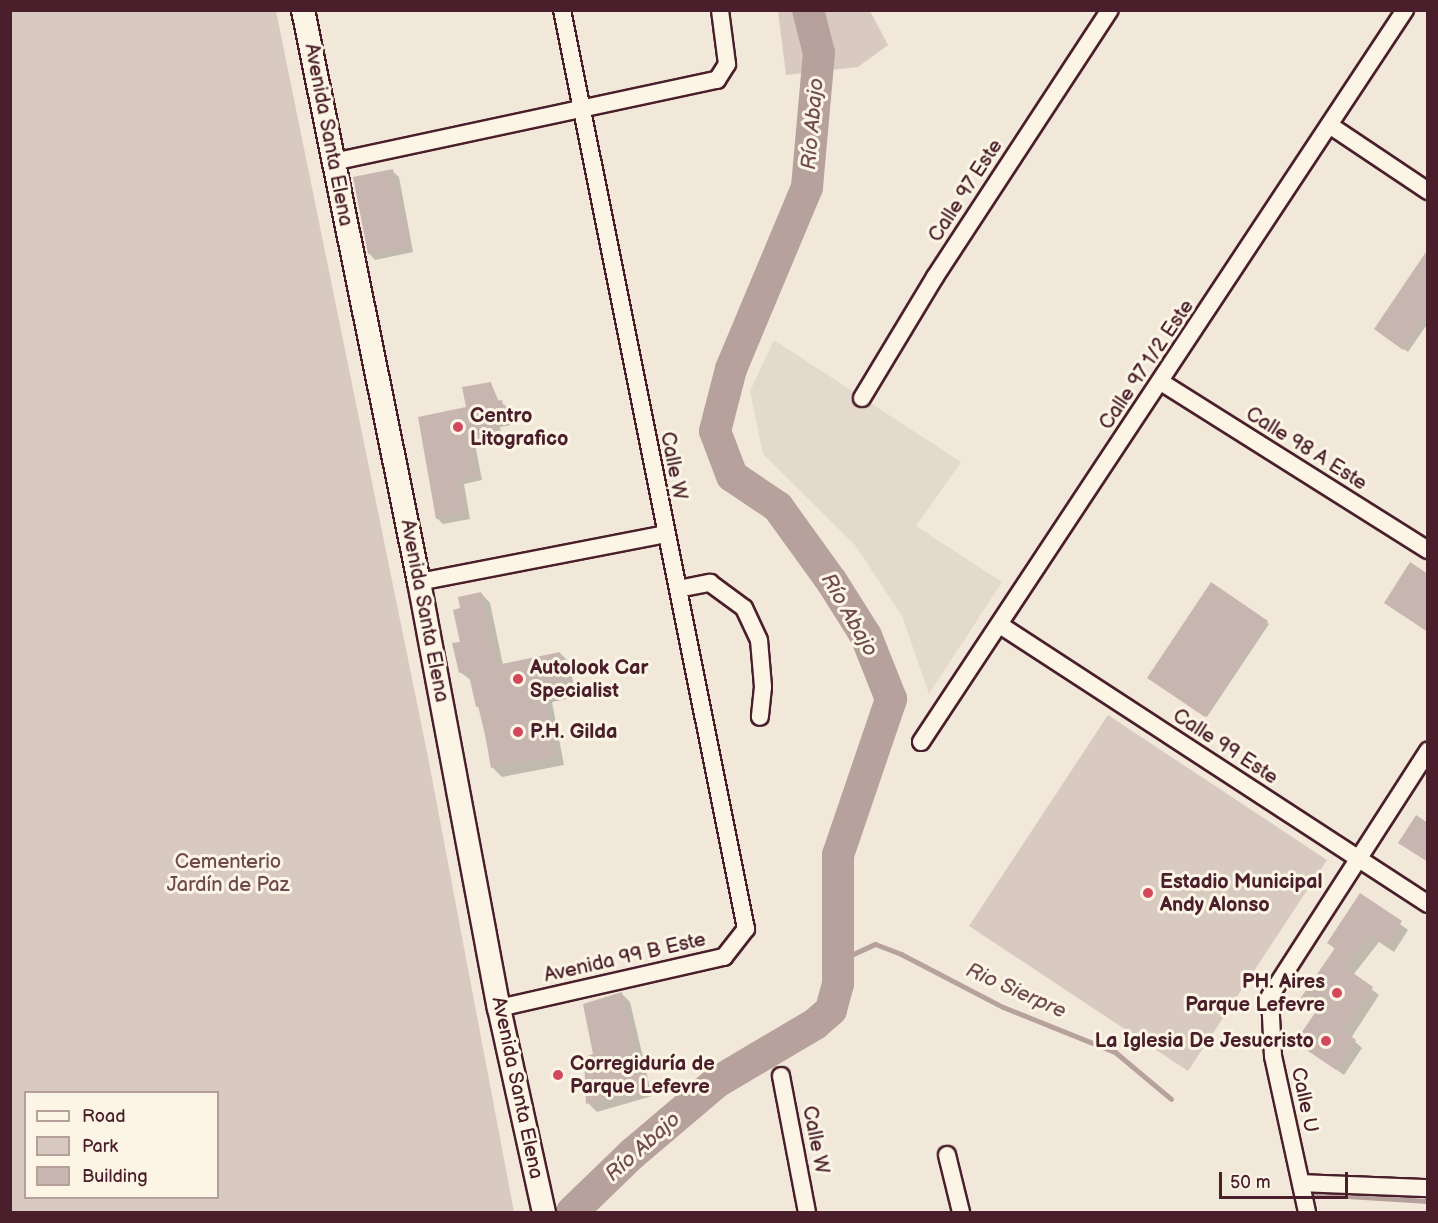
<!DOCTYPE html>
<meta charset="utf-8">
<style>
body{margin:0}
#map{position:relative;width:1438px;height:1223px;overflow:hidden;background:#f1e8da;font-family:"Balsamiq Sans",sans-serif}
div>[style]{position:absolute}
.built>*{inset:0;background:#e4d9cd}
.green>*{inset:0;background:#d8cac0}
.shadow>*{inset:0;background:#0003}
.stream>*{height:5px;margin:-2.5px;padding:0 2.5px;transform-origin:2.5px;border-radius:2.5px;background:#b6a19c}
.river>*{height:32px;margin:-16px;padding:0 16px;transform-origin:16px;border-radius:16px;background:#b6a19c}
.building>*{inset:0;background:#c7b6af}
.roads{filter:drop-shadow(2px 0 #4a1f2b) drop-shadow(-2px 0 #4a1f2b) drop-shadow(0 2px #4a1f2b) drop-shadow(0 -2px #4a1f2b)}
.street>*{height:16px;margin:-8px;padding:0 8px;transform-origin:8px;border-radius:8px;background:#fcf5e5}
.secondary>*{height:22px;margin:-11px;padding:0 11px;transform-origin:11px;border-radius:11px;background:#fcf5e5}
.dots>*{width:16px;height:16px;translate:-50% -50%;box-sizing:border-box;border:3px solid #fcf5e5;border-radius:50%}
span{translate:-50% -50%;white-space:nowrap;text-align:center;line-height:1.15;-webkit-text-stroke:6px #fcf5e5;paint-order:stroke}
.street-label{font-size:20px;color:#4a1f2b}
.poi-label{font-size:20px;color:#4a1f2b;font-weight:700}
.left{translate:0 -50%;text-align:left}
.right{translate:-100% -50%;text-align:right}
.park-label{font-size:20px;color:#6e4a50}
.water-label{font-size:21px;color:#704c53;font-style:italic}
.frame{position:absolute;inset:0;border:12px solid #4a1f2b;pointer-events:none}
.legend{position:absolute;left:24px;top:1091px;width:195px;height:108px;box-sizing:border-box;background:#fcf5e5;border:2px solid #b59f9b;margin:0;padding:8px 10px;list-style:none;font-size:18px;color:#4a1f2b}
.legend li{display:flex;align-items:center;gap:12px;height:30px}
.legend b{width:30px;border:2px solid #b59f9b}
.scale{position:absolute;left:1219px;top:1172px;width:129px;height:27px;box-sizing:border-box;border:3px solid #4a1f2b;border-top:0;padding-left:8px;font-size:18px;line-height:21px;white-space:nowrap;color:#4a1f2b;-webkit-text-stroke:4px #fcf5e5;paint-order:stroke}
</style>
<div id="map">
<div class="built">
<i style="clip-path:polygon(774px 340px,961px 462px,916px 526px,1002px 582px,929px 694px,902px 616px,855px 545px,763px 454px,750px 391px)"></i>
</div>
<div class="green">
<i style="clip-path:polygon(evenodd,10px 11px,276px 11px,428px 757px,514px 1212px,11px 1212px,10px 11px,26px 1092px,218px 1092px,218px 1198px,26px 1198px,26px 1092px)"></i>
<i style="clip-path:polygon(778px 11px,870px 11px,888px 45px,858px 67px,786px 75px)"></i>
<i style="clip-path:polygon(1108px 715px,1327px 860px,1188px 1071px,969px 926px)"></i>
</div>
<div class="shadow">
<i style="clip-path:polygon(392px 171px,399px 177px,413px 252px,375px 260px,369px 253px)"></i>
<i style="clip-path:polygon(1428px 251px,1428px 323px,1408px 352px,1376px 329px)"></i>
<i style="clip-path:polygon(491px 383px,499px 402px,508px 407px,511px 425px,500px 427px,502px 438px,475px 444px,482px 480px,464px 484px,470px 519px,443px 524px,437px 518px,467px 408px)"></i>
<i style="clip-path:polygon(1428px 575px,1428px 632px,1386px 603px)"></i>
<i style="clip-path:polygon(1211px 584px,1269px 624px,1207px 717px,1150px 679px)"></i>
<i style="clip-path:polygon(481px 593px,490px 603px,503px 665px,560px 653px,569px 662px,576px 697px,552px 702px,564px 765px,502px 777px,493px 768px,472px 681px,460px 672px,462px 610px)"></i>
<i style="clip-path:polygon(1360px 895px,1408px 930px,1394px 952px,1379px 942px,1353px 975px,1379px 995px,1351px 1038px,1362px 1048px,1344px 1075px,1297px 1042px,1317px 1012px,1302px 999px,1335px 949px,1329px 943px)"></i>
<i style="clip-path:polygon(621px 993px,630px 1002px,652px 1096px,597px 1112px,588px 1103px,595px 1055px)"></i>
</div>
<div class="stream">
<i style="left:838px;top:961px;width:41px;rotate:-24.7deg"></i>
<i style="left:875px;top:944px;width:28px;rotate:21deg"></i>
<i style="left:901px;top:954px;width:115px;rotate:27.5deg"></i>
<i style="left:1003px;top:1007px;width:121px;rotate:21.9deg"></i>
<i style="left:1115px;top:1052px;width:73px;rotate:40deg"></i>
<i style="left:1315px;top:1194px;width:113px;rotate:3.5deg"></i>
</div>
<div class="river">
<i style="left:572px;top:1212px;width:83px;rotate:-44deg"></i>
<i style="left:632px;top:1154px;width:111px;rotate:-40.3deg"></i>
<i style="left:717px;top:1082px;width:114px;rotate:-30.6deg"></i>
<i style="left:815px;top:1024px;width:21px;rotate:-41deg"></i>
<i style="left:831px;top:1010px;width:27px;rotate:-75deg"></i>
<i style="left:838px;top:984px;width:129px;rotate:-90deg"></i>
<i style="left:838px;top:855px;width:165px;rotate:-71.2deg"></i>
<i style="left:891px;top:699px;width:68px;rotate:-111.6deg"></i>
<i style="left:866px;top:636px;width:64px;rotate:-122.2deg"></i>
<i style="left:832px;top:582px;width:92px;rotate:-125.8deg"></i>
<i style="left:778px;top:507px;width:55px;rotate:-146deg"></i>
<i style="left:732px;top:476px;width:48px;rotate:-110.7deg"></i>
<i style="left:715px;top:431px;width:64px;rotate:-75.5deg"></i>
<i style="left:731px;top:369px;width:197px;rotate:-67.3deg"></i>
<i style="left:807px;top:187px;width:135px;rotate:-84.9deg"></i>
<i style="left:819px;top:53px;width:44px;rotate:-104.3deg"></i>
</div>
<div class="building">
<i style="clip-path:polygon(393px 169px,408px 246px,368px 254px,353px 177px)"></i>
<i style="clip-path:polygon(1428px 249px,1428px 313px,1403px 350px,1374px 329px)"></i>
<i style="clip-path:polygon(491px 382px,495px 401px,502px 400px,506px 420px,495px 422px,497px 433px,470px 438px,477px 475px,459px 478px,465px 513px,436px 519px,418px 417px,466px 407px,462px 387px)"></i>
<i style="clip-path:polygon(1410px 562px,1428px 574px,1428px 632px,1384px 603px)"></i>
<i style="clip-path:polygon(1211px 582px,1268px 621px,1205px 717px,1147px 678px)"></i>
<i style="clip-path:polygon(481px 592px,497px 665px,560px 652px,567px 688px,544px 693px,555px 756px,491px 768px,480px 706px,476px 707px,468px 671px,459px 673px,452px 643px,460px 642px,453px 610px,460px 608px,458px 597px)"></i>
<i style="clip-path:polygon(1416px 815px,1428px 823px,1428px 862px,1398px 843px)"></i>
<i style="clip-path:polygon(1360px 893px,1402px 921px,1387px 946px,1371px 936px,1346px 968px,1373px 987px,1344px 1031px,1356px 1040px,1336px 1070px,1295px 1042px,1317px 1010px,1300px 999px,1335px 948px,1327px 943px)"></i>
<i style="clip-path:polygon(622px 992px,645px 1088px,586px 1104px,584px 1057px,593px 1054px,583px 1004px)"></i>
</div>
<div class="roads">
<div class="street">
<i style="left:1331px;top:126px;width:117px;rotate:33.8deg"></i>
<i style="left:333px;top:162px;width:393px;rotate:-12.1deg"></i>
<i style="left:717px;top:80px;width:19px;rotate:-58deg"></i>
<i style="left:727px;top:64px;width:54px;rotate:-97.4deg"></i>
<i style="left:1161px;top:382px;width:315px;rotate:32.2deg"></i>
<i style="left:862px;top:398px;width:141px;rotate:-58.9deg"></i>
<i style="left:935px;top:277px;width:319px;rotate:-56.8deg"></i>
<i style="left:419px;top:582px;width:251px;rotate:-11deg"></i>
<i style="left:678px;top:589px;width:33px;rotate:-11deg"></i>
<i style="left:710px;top:583px;width:42px;rotate:36.3deg"></i>
<i style="left:744px;top:608px;width:35px;rotate:65deg"></i>
<i style="left:759px;top:640px;width:47px;rotate:85.1deg"></i>
<i style="left:763px;top:687px;width:30px;rotate:96deg"></i>
<i style="left:1000px;top:625px;width:511px;rotate:33.1deg"></i>
<i style="left:921px;top:742px;width:878px;rotate:-56.53deg"></i>
<i style="left:499px;top:1008px;width:231px;rotate:-12.8deg"></i>
<i style="left:724px;top:957px;width:36px;rotate:-52deg"></i>
<i style="left:746px;top:929px;width:937px;rotate:-101.32deg"></i>
<i style="left:781px;top:1076px;width:138px;rotate:79.2deg"></i>
<i style="left:947px;top:1155px;width:59px;rotate:76.2deg"></i>
<i style="left:1301px;top:1183px;width:127px;rotate:2.3deg"></i>
<i style="left:1307px;top:1212px;width:160px;rotate:-102.3deg"></i>
<i style="left:1273px;top:1056px;width:60px;rotate:-92.9deg"></i>
<i style="left:1270px;top:996px;width:292px;rotate:-57.2deg"></i>
</div>
<div class="secondary">
<i style="left:303px;top:10px;width:584px;rotate:78.54deg"></i>
<i style="left:419px;top:582px;width:433px;rotate:79.4deg"></i>
<i style="left:499px;top:1008px;width:209px;rotate:77.6deg"></i>
</div>
</div>
<div class="dots">
<i style="left:458px;top:427px;background:#d1495b"></i>
<i style="left:518px;top:679px;background:#d1495b"></i>
<i style="left:518px;top:732px;background:#d1495b"></i>
<i style="left:1148px;top:893px;background:#d1495b"></i>
<i style="left:1337px;top:993px;background:#d1495b"></i>
<i style="left:1326px;top:1041px;background:#d1495b"></i>
<i style="left:558px;top:1075px;background:#d1495b"></i>
</div>
<div class="street-label">
<span style="left:328px;top:135px;rotate:79deg">Avenida Santa Elena</span>
<span style="left:966px;top:191px;rotate:-57deg">Calle 97 Este</span>
<span style="left:1147px;top:365px;rotate:-56deg">Calle 97 1/2 Este</span>
<span style="left:1306px;top:449px;rotate:32deg">Calle 98 A Este</span>
<span style="left:673px;top:466px;rotate:79deg">Calle W</span>
<span style="left:424px;top:611px;rotate:79deg">Avenida Santa Elena</span>
<span style="left:1225px;top:747px;rotate:33deg">Calle 99 Este</span>
<span style="left:625px;top:958px;rotate:-13deg">Avenida 99 B Este</span>
<span style="left:517px;top:1088px;rotate:78deg">Avenida Santa Elena</span>
<span style="left:1304px;top:1100px;rotate:78deg">Calle U</span>
<span style="left:815px;top:1140px;rotate:79deg">Calle W</span>
</div>
<div class="poi-label">
<span class="left" style="left:470px;top:428px">Centro<br>Litografico</span>
<span class="left" style="left:530px;top:680px">Autolook Car<br>Specialist</span>
<span class="left" style="left:530px;top:732px">P.H. Gilda</span>
<span class="left" style="left:1160px;top:894px">Estadio Municipal<br>Andy Alonso</span>
<span class="right" style="left:1325px;top:994px">PH. Aires<br>Parque Lefevre</span>
<span class="right" style="left:1314px;top:1041px">La Iglesia De Jesucristo</span>
<span class="left" style="left:570px;top:1076px">Corregiduría de<br>Parque Lefevre</span>
</div>
<div class="park-label">
<span style="left:228px;top:874px">Cementerio<br>Jardín de Paz</span>
</div>
<div class="water-label">
<span style="left:813px;top:124px;rotate:-85deg">Río Abajo</span>
<span style="left:849px;top:615px;rotate:60deg">Río Abajo</span>
<span style="left:1016px;top:991px;rotate:24deg">Rio Sierpre</span>
<span style="left:643px;top:1147px;rotate:-42deg">Río Abajo</span>
</div>
<div class="frame"></div>
<ul class="legend">
<li><b style="height:8px;background:#fcf5e5"></b>Road</li>
<li><b style="height:16px;background:#d8cac0"></b>Park</li>
<li><b style="height:16px;background:#c7b6af"></b>Building</li>
</ul>
<div class="scale">50 m</div>
</div>
